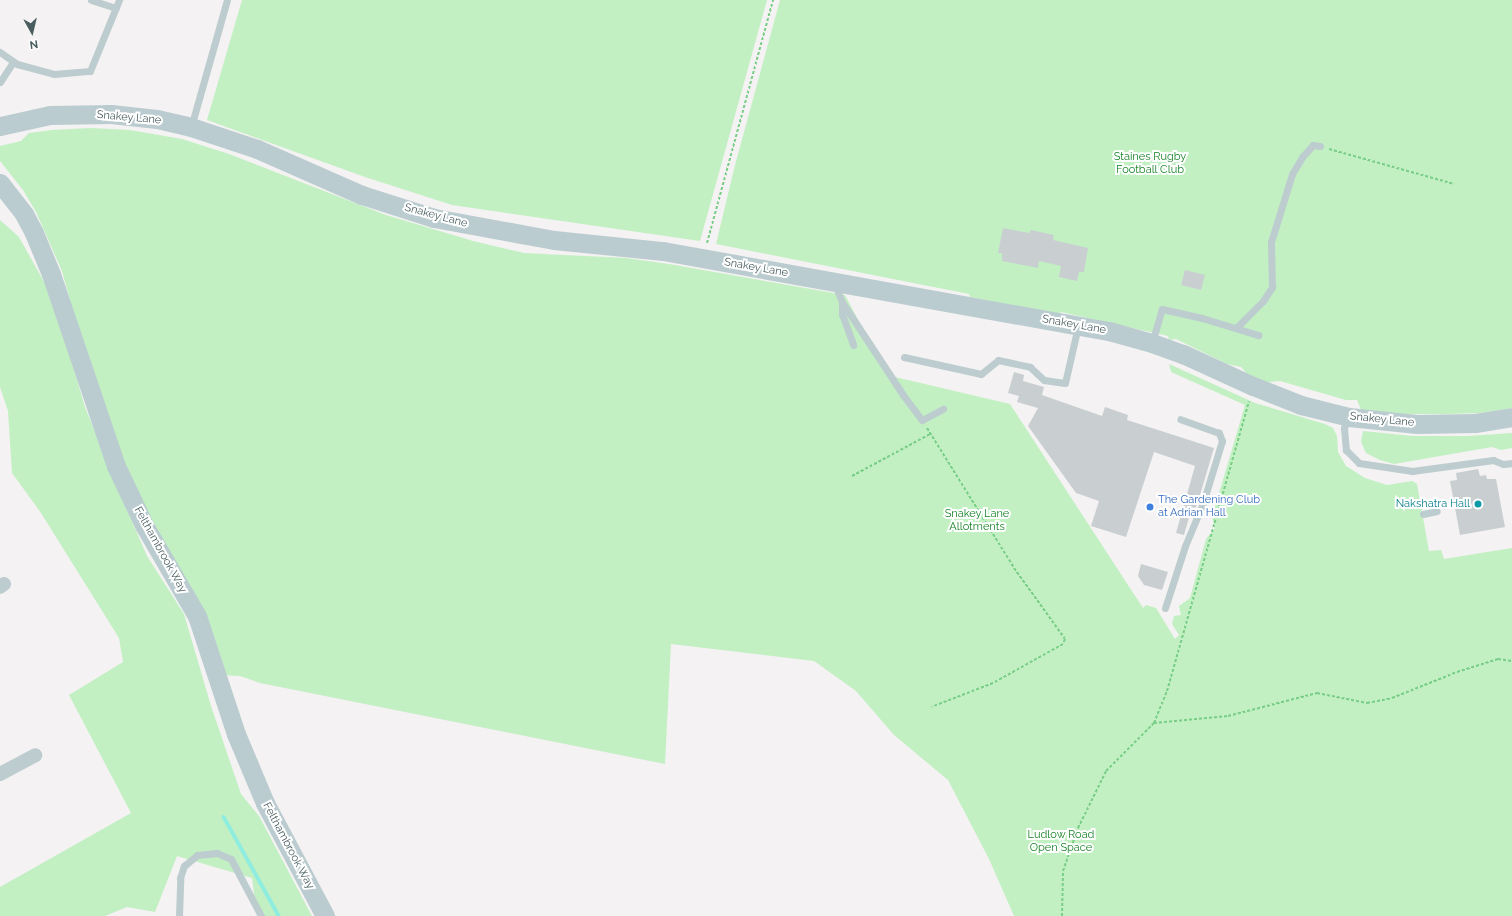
<!DOCTYPE html>
<style>
body{margin:0}
#map{position:relative;width:1512px;height:916px;overflow:hidden;background:#f4f2f2;font-family:Raleway,sans-serif}
div>[style]{position:absolute}
.green>*{inset:0;background:#c2f0c3}
.stream>*{height:3.5px;margin:-1.75px;padding:0 1.75px;transform-origin:1.75px;border-radius:1.75px;background:#8fede0}
.building>*{inset:0;background:#c9cfd1}
.path>*{height:2px;margin-top:-1px;transform-origin:0;background:repeating-linear-gradient(90deg,#79ce87 0 3px,transparent 0 5px)}
.lane>*{height:7px;margin:-3.5px;padding:0 3.5px;transform-origin:3.5px;border-radius:3.5px;background:#bdccce}
.street>*{height:14px;margin:-7px;padding:0 7px;transform-origin:7px;border-radius:7px;background:#bdccce}
.secondary>*{height:19px;margin:-9.5px;padding:0 9.5px;transform-origin:9.5px;border-radius:9.5px;background:#bbccd0}
.dots>*{width:11px;height:11px;translate:-50% -50%;box-sizing:border-box;border:2px solid #fff;border-radius:50%}
span{translate:-50% -50%;white-space:nowrap;text-align:center;line-height:1.15;-webkit-text-stroke:4px #fff;paint-order:stroke}
.street-label{font-size:11px;color:#495d5f}
.park-label{font-size:11px;color:#188328}
.shop-label{font-size:11px;color:#366cbe}
.left{translate:0 -50%;text-align:left}
.culture-label{font-size:11px;color:#0d838f}
.right{translate:-100% -50%;text-align:right}
.north{position:absolute;left:12px;top:12px;width:40px;height:40px;-webkit-text-stroke:3px #fff;paint-order:stroke;rotate:172deg;font-size:11px;font-weight:700;line-height:16px;text-align:center;color:#495d5f}
.north::after{content:'';display:block;margin:auto;width:14px;height:18px;background:#495d5f;clip-path:polygon(50% 0,100% 100%,50% 72%,0 100%)}
</style>
<div id="map">
<div class="green">
<i style="clip-path:polygon(242px 0,767px 0,700px 241px,452px 205px,365px 177px,207px 120px)"></i>
<i style="clip-path:polygon(780px 0,1512px 0,1512px 408px,1480px 413px,1449px 414px,1406px 414px,1361px 410px,1357px 400px,1346px 400px,1280px 381px,1261px 383px,1249px 376px,1241px 367px,1227px 364px,1176px 339px,1169px 340px,1168px 336px,1061px 312px,1057px 315px,970px 297px,969px 294px,716px 244px,735px 165px)"></i>
<i style="clip-path:polygon(90px 128px,130px 130px,182px 139px,229px 154px,386px 215px,473px 241px,524px 253px,626px 258px,669px 264px,845px 295px,863px 329px,895px 377px,1010px 404px,1143px 608px,1146px 605px,1156px 608px,1175px 639px,1179px 635px,1172px 624px,1174px 616px,1181px 615px,1179px 606px,1190px 598px,1206px 539px,1215px 528px,1212px 517px,1245px 405px,1171px 372px,1169px 364px,1255px 403px,1325px 424px,1333px 428px,1337px 436px,1338px 452px,1346px 466px,1365px 478px,1387px 485px,1412px 481px,1417px 484px,1429px 551px,1441px 550px,1444px 559px,1512px 548px,1512px 916px,1014px 916px,989px 859px,948px 780px,894px 735px,856px 691px,814px 661px,671px 644px,665px 764px,260px 683px,240px 676px,216px 675px,116px 466px,62px 271px,36px 212px,23px 190px,0 161px,0 146px,21px 141px,29px 133px,52px 130px)"></i>
<i style="clip-path:polygon(0 220px,19px 237px,52px 296px,85px 407px,117px 487px,147px 556px,184px 614px,211px 706px,241px 794px,259px 816px,312px 916px,257px 916px,252px 878px,177px 856px,155px 912px,127px 907px,105px 916px,0 916px,0 887px,131px 813px,69px 695px,123px 662px,119px 638px,41px 513px,12px 473px,8px 411px,0 387px)"></i>
<i style="clip-path:polygon(1363px 431px,1412px 436px,1468px 436px,1512px 433px,1512px 448px,1501px 450px,1492px 447px,1394px 464px,1380px 460px,1366px 453px,1361px 442px)"></i>
</div>
<div class="stream">
<i style="left:224px;top:817px;width:113px;rotate:60.9deg"></i>
</div>
<div class="building">
<i style="clip-path:polygon(1003px 228px,1029px 233px,1031px 230px,1054px 235px,1053px 240px,1088px 248px,1084px 272px,1079px 272px,1077px 281px,1059px 277px,1061px 266px,1039px 261px,1038px 268px,1002px 261px,1002px 253px,998px 253px)"></i>
<i style="clip-path:polygon(1185px 270px,1205px 275px,1201px 290px,1181px 285px)"></i>
<i style="clip-path:polygon(1014px 372px,1024px 375px,1023px 381px,1044px 387px,1042px 395px,1102px 416px,1105px 407px,1128px 415px,1127px 420px,1214px 448px,1197px 505px,1195px 508px,1192px 507px,1184px 535px,1176px 533px,1195px 466px,1154px 452px,1126px 537px,1091px 526px,1099px 501px,1076px 493px,1028px 426px,1038px 408px,1017px 402px,1019px 396px,1008px 393px)"></i>
<i style="clip-path:polygon(1478px 469px,1480px 476px,1486px 475px,1487px 479px,1496px 479px,1505px 527px,1460px 535px,1450px 481px,1457px 480px,1456px 473px)"></i>
<i style="clip-path:polygon(1141px 564px,1168px 572px,1162px 590px,1144px 585px,1138px 576px)"></i>
</div>
<div class="path">
<i style="left:1329px;top:149px;width:130px;rotate:15.6deg"></i>
<i style="left:707px;top:243px;width:252px;rotate:-74.8deg"></i>
<i style="left:927px;top:428px;width:165px;rotate:58.1deg"></i>
<i style="left:1014px;top:568px;width:87px;rotate:54.3deg"></i>
<i style="left:1065px;top:639px;width:5px;rotate:112deg"></i>
<i style="left:1063px;top:644px;width:80px;rotate:150.9deg"></i>
<i style="left:993px;top:683px;width:66px;rotate:158.8deg"></i>
<i style="left:852px;top:476px;width:89px;rotate:-28.3deg"></i>
<i style="left:1154px;top:723px;width:35px;rotate:-68deg"></i>
<i style="left:1167px;top:691px;width:301px;rotate:-74.2deg"></i>
<i style="left:1062px;top:916px;width:45px;rotate:-88.7deg"></i>
<i style="left:1063px;top:871px;width:46px;rotate:-70.8deg"></i>
<i style="left:1078px;top:828px;width:64px;rotate:-63.8deg"></i>
<i style="left:1106px;top:771px;width:68px;rotate:-45deg"></i>
<i style="left:1154px;top:723px;width:74px;rotate:-5.4deg"></i>
<i style="left:1228px;top:716px;width:92px;rotate:-14.5deg"></i>
<i style="left:1317px;top:693px;width:51px;rotate:11.3deg"></i>
<i style="left:1367px;top:703px;width:25px;rotate:-11deg"></i>
<i style="left:1392px;top:698px;width:70px;rotate:-21.8deg"></i>
<i style="left:1457px;top:672px;width:43px;rotate:-17.6deg"></i>
<i style="left:1498px;top:659px;width:14px;rotate:8deg"></i>
</div>
<div class="lane">
<i style="left:91px;top:0;width:26px;rotate:18deg"></i>
<i style="left:0;top:52px;width:21px;rotate:35deg"></i>
<i style="left:17px;top:64px;width:38px;rotate:15deg"></i>
<i style="left:54px;top:74px;width:36px;rotate:-5deg"></i>
<i style="left:90px;top:71px;width:77px;rotate:-67.8deg"></i>
<i style="left:0;top:82px;width:24px;rotate:-57deg"></i>
<i style="left:191px;top:127px;width:132px;rotate:-74.2deg"></i>
<i style="left:839px;top:283px;width:9px;rotate:96deg"></i>
<i style="left:838px;top:292px;width:11px;rotate:68deg"></i>
<i style="left:842px;top:302px;width:111px;rotate:56.7deg"></i>
<i style="left:903px;top:395px;width:31px;rotate:53deg"></i>
<i style="left:922px;top:420px;width:24px;rotate:-28deg"></i>
<i style="left:842px;top:303px;width:11px;rotate:90deg"></i>
<i style="left:842px;top:314px;width:33px;rotate:70deg"></i>
<i style="left:1236px;top:328px;width:38px;rotate:-45deg"></i>
<i style="left:1263px;top:301px;width:17px;rotate:-57deg"></i>
<i style="left:1272px;top:287px;width:45px;rotate:-91.3deg"></i>
<i style="left:1271px;top:242px;width:71px;rotate:-72.8deg"></i>
<i style="left:1292px;top:174px;width:21px;rotate:-59deg"></i>
<i style="left:1303px;top:156px;width:15px;rotate:-48deg"></i>
<i style="left:1313px;top:145px;width:7px;rotate:8deg"></i>
<i style="left:1152px;top:343px;width:35px;rotate:-74deg"></i>
<i style="left:1162px;top:309px;width:41px;rotate:12.7deg"></i>
<i style="left:1202px;top:318px;width:59px;rotate:16.9deg"></i>
<i style="left:904px;top:357px;width:79px;rotate:12.4deg"></i>
<i style="left:981px;top:374px;width:22px;rotate:-39deg"></i>
<i style="left:998px;top:360px;width:33px;rotate:12deg"></i>
<i style="left:1030px;top:367px;width:19px;rotate:43deg"></i>
<i style="left:1044px;top:380px;width:21px;rotate:8deg"></i>
<i style="left:1065px;top:383px;width:58px;rotate:-77.2deg"></i>
<i style="left:1348px;top:418px;width:11px;rotate:112deg"></i>
<i style="left:1344px;top:428px;width:22px;rotate:85deg"></i>
<i style="left:1346px;top:450px;width:18px;rotate:45deg"></i>
<i style="left:1359px;top:463px;width:54px;rotate:8.6deg"></i>
<i style="left:1412px;top:471px;width:82px;rotate:-7.7deg"></i>
<i style="left:1493px;top:460px;width:11px;rotate:22deg"></i>
<i style="left:1503px;top:464px;width:9px;rotate:-6deg"></i>
<i style="left:1423px;top:514px;width:14px;rotate:-12deg"></i>
<i style="left:1165px;top:608px;width:65px;rotate:-72.1deg"></i>
<i style="left:1185px;top:546px;width:47px;rotate:-67.3deg"></i>
<i style="left:1203px;top:503px;width:65px;rotate:-73deg"></i>
<i style="left:1222px;top:441px;width:9px;rotate:-111deg"></i>
<i style="left:1219px;top:433px;width:41px;rotate:-160.3deg"></i>
<i style="left:179px;top:916px;width:38px;rotate:-88deg"></i>
<i style="left:180px;top:878px;width:13px;rotate:-72deg"></i>
<i style="left:184px;top:866px;width:17px;rotate:-40deg"></i>
<i style="left:197px;top:855px;width:20px;rotate:-6deg"></i>
<i style="left:217px;top:853px;width:15px;rotate:23deg"></i>
<i style="left:231px;top:859px;width:64px;rotate:62.2deg"></i>
</div>
<div class="street">
<i style="left:0;top:587px;width:5px;rotate:-37deg"></i>
<i style="left:0;top:774px;width:40px;rotate:-28deg"></i>
</div>
<div class="secondary">
<i style="left:0;top:126px;width:51px;rotate:-12.4deg"></i>
<i style="left:50px;top:115px;width:61px;rotate:-0.9deg"></i>
<i style="left:111px;top:114px;width:46px;rotate:6.2deg"></i>
<i style="left:157px;top:119px;width:35px;rotate:13deg"></i>
<i style="left:191px;top:127px;width:70px;rotate:18.4deg"></i>
<i style="left:257px;top:149px;width:115px;rotate:23.7deg"></i>
<i style="left:362px;top:195px;width:76px;rotate:17.7deg"></i>
<i style="left:434px;top:218px;width:122px;rotate:10.4deg"></i>
<i style="left:554px;top:240px;width:110px;rotate:5.8deg"></i>
<i style="left:663px;top:251px;width:453px;rotate:10.2deg"></i>
<i style="left:1109px;top:331px;width:45px;rotate:15.6deg"></i>
<i style="left:1152px;top:343px;width:33px;rotate:20deg"></i>
<i style="left:1183px;top:354px;width:77px;rotate:24.6deg"></i>
<i style="left:1253px;top:386px;width:52px;rotate:21.6deg"></i>
<i style="left:1301px;top:405px;width:49px;rotate:14deg"></i>
<i style="left:1349px;top:417px;width:68px;rotate:5.9deg"></i>
<i style="left:1417px;top:424px;width:58px;rotate:-1deg"></i>
<i style="left:1475px;top:423px;width:37px;rotate:-9deg"></i>
<i style="left:0;top:183px;width:39px;rotate:52deg"></i>
<i style="left:24px;top:214px;width:21px;rotate:62deg"></i>
<i style="left:34px;top:233px;width:44px;rotate:67.5deg"></i>
<i style="left:51px;top:274px;width:203px;rotate:71.3deg"></i>
<i style="left:116px;top:466px;width:65px;rotate:64.6deg"></i>
<i style="left:144px;top:525px;width:105px;rotate:59.8deg"></i>
<i style="left:197px;top:616px;width:124px;rotate:71.7deg"></i>
<i style="left:236px;top:734px;width:75px;rotate:67.2deg"></i>
<i style="left:265px;top:803px;width:128px;rotate:62deg"></i>
</div>
<div class="dots">
<i style="left:1478px;top:504px;background:#0f9aa8"></i>
<i style="left:1150px;top:507px;background:#3f7fe0"></i>
</div>
<div class="street-label">
<span style="left:129px;top:118px;rotate:5deg">Snakey Lane</span>
<span style="left:436px;top:216px;rotate:15deg">Snakey Lane</span>
<span style="left:756px;top:268px;rotate:10deg">Snakey Lane</span>
<span style="left:1074px;top:325px;rotate:10deg">Snakey Lane</span>
<span style="left:1382px;top:420px;rotate:6deg">Snakey Lane</span>
<span style="left:160px;top:550px;rotate:61deg">Felthambrook Way</span>
<span style="left:288px;top:846px;rotate:62deg">Felthambrook Way</span>
</div>
<div class="park-label">
<span style="left:1150px;top:164px">Staines Rugby<br>Football Club</span>
<span style="left:977px;top:521px">Snakey Lane<br>Allotments</span>
<span style="left:1061px;top:842px">Ludlow Road<br>Open Space</span>
</div>
<div class="shop-label">
<span class="left" style="left:1158px;top:507px">The Gardening Club<br>at Adrian Hall</span>
</div>
<div class="culture-label">
<span class="right" style="left:1470px;top:504px">Nakshatra Hall</span>
</div>
<div class="north">N</div>
</div>
